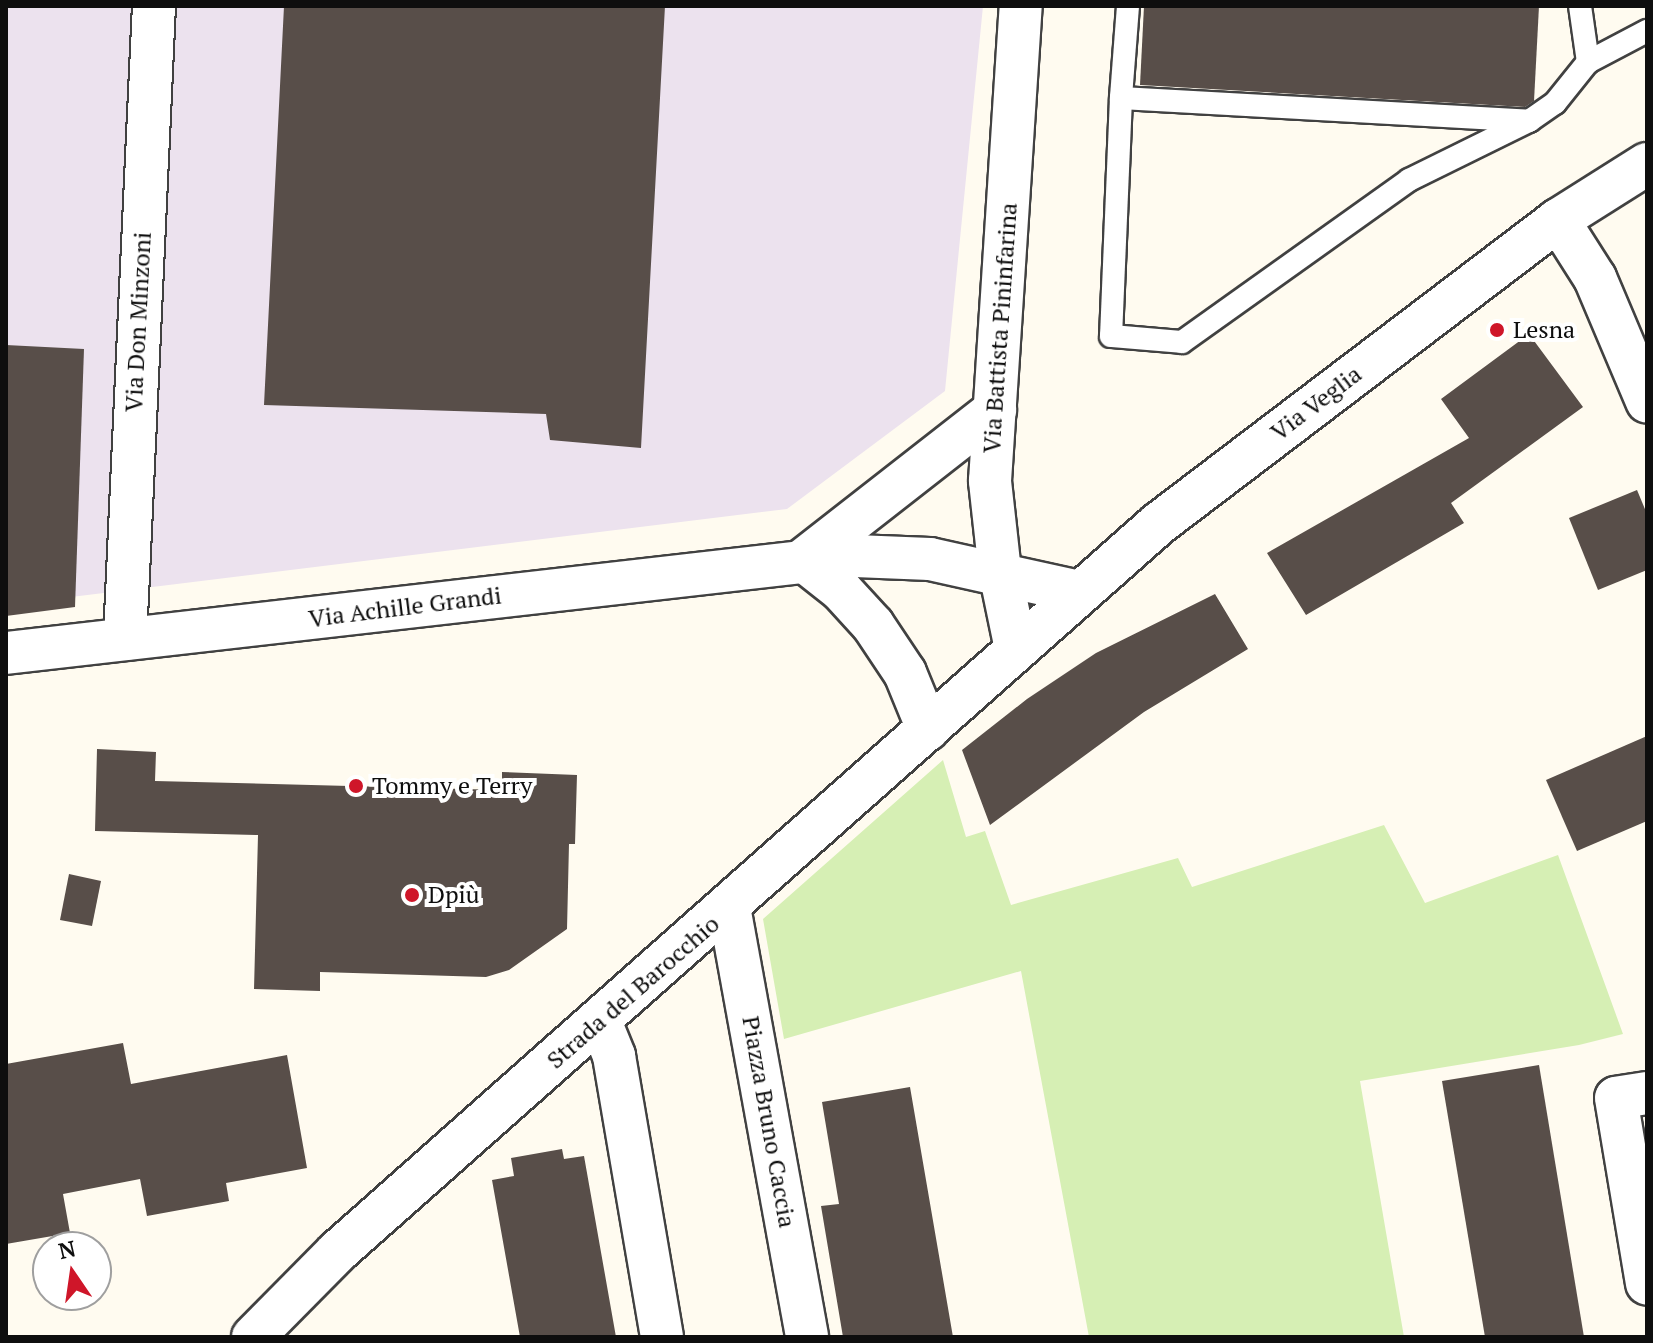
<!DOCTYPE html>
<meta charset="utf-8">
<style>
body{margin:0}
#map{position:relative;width:1653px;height:1343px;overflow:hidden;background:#fffbf0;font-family:"PT Serif",serif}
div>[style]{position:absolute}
.industrial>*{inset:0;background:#ece2ee}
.green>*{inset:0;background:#d6efb4}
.building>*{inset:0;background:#584e49}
.roads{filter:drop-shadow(2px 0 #414141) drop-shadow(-2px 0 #414141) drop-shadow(0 2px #414141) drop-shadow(0 -2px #414141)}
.service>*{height:22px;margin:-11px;padding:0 11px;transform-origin:11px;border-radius:11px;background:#fff}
.minor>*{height:42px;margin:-21px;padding:0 21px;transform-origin:21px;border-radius:21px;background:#fff}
.dots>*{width:22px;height:22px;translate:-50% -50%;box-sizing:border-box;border:4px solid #fff;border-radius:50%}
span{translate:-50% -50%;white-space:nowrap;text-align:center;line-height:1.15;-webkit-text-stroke:8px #fff;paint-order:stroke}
.street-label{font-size:24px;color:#0e0e0e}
.poi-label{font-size:24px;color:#0e0e0e}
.left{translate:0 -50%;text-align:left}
.frame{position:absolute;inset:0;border:8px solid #0e0e0e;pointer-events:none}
.north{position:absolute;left:32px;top:1231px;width:80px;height:80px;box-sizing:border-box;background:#fff;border:2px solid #9f9f9f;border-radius:50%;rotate:347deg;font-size:22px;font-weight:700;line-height:32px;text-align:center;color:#0e0e0e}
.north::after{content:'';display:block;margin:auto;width:28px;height:36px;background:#cf1629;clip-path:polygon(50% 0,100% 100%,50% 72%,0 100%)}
</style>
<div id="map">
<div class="industrial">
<i style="clip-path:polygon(6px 6px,983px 6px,945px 391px,787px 509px,6px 605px)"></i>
</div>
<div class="green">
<i style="clip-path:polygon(943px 760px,966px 837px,985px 831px,1011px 905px,1178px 858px,1192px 887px,1384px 825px,1425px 903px,1558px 855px,1623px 1034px,1579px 1045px,1360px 1081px,1404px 1337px,1089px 1337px,1021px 971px,784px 1039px,763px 919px)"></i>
</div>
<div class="building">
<i style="clip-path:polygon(284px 6px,665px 6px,641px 448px,550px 440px,546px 414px,264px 405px)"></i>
<i style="clip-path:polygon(1144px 6px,1539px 6px,1534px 101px,1525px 107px,1140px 85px)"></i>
<i style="clip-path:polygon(1529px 334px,1583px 407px,1451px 503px,1464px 523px,1306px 615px,1267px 553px,1469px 438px,1441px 399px)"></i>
<i style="clip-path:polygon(6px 345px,84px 349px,75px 607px,6px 616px)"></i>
<i style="clip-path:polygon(1637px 490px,1647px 514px,1647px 570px,1598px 590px,1569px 518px)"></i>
<i style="clip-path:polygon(1215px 594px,1248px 649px,1144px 712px,990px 825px,962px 750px,1027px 699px,1096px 653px)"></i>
<i style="clip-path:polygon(1647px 736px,1647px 821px,1577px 851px,1546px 780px)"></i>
<i style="clip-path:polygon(97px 749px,156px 752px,155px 781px,502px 790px,502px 772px,577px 775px,575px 844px,569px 844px,567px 929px,509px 970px,486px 977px,320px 972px,320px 991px,254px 989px,258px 835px,95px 831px)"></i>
<i style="clip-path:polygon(69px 874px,101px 881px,92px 926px,60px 920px)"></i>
<i style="clip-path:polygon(123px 1043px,131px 1084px,287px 1055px,307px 1168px,226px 1183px,229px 1201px,147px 1216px,140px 1179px,63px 1194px,70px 1233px,6px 1244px,6px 1064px)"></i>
<i style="clip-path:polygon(1539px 1065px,1584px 1337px,1485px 1337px,1442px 1081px)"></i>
<i style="clip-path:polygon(910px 1087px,953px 1337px,843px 1337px,821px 1206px,839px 1204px,822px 1102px)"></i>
<i style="clip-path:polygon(562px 1149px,564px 1159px,584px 1156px,616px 1337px,520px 1337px,492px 1180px,514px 1176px,511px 1158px)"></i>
</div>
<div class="roads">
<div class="service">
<i style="left:1128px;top:6px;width:92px;rotate:94.4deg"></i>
<i style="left:1121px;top:98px;width:409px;rotate:3.2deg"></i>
<i style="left:1529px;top:121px;width:32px;rotate:-35deg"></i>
<i style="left:1555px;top:103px;width:53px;rotate:-51.2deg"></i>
<i style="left:1588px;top:62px;width:67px;rotate:-27.7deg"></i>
<i style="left:1580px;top:6px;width:57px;rotate:81.9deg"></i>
<i style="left:1121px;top:98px;width:238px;rotate:92.4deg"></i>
<i style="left:1111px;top:336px;width:71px;rotate:4.8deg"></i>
<i style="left:1182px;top:342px;width:279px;rotate:-35.5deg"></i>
<i style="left:1409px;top:180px;width:134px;rotate:-26.2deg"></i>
</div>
<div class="minor">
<i style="left:1558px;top:220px;width:69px;rotate:57.5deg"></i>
<i style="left:1595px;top:278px;width:134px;rotate:67.1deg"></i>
<i style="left:125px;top:639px;width:634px;rotate:-87.38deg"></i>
<i style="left:1016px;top:649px;width:79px;rotate:-101.7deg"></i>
<i style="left:1000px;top:572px;width:92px;rotate:-96.3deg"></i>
<i style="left:990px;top:481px;width:476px;rotate:-86.3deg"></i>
<i style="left:6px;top:653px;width:855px;rotate:-6.52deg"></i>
<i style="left:855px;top:556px;width:75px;rotate:2.3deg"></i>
<i style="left:930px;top:559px;width:153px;rotate:12.5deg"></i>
<i style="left:928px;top:729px;width:61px;rotate:-112.3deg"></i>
<i style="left:905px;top:673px;width:58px;rotate:-123.7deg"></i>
<i style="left:873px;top:625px;width:47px;rotate:-132.4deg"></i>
<i style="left:841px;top:590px;width:48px;rotate:-141.7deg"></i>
<i style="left:803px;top:560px;width:244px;rotate:-38deg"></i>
<i style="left:729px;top:907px;width:437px;rotate:79.7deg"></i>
<i style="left:600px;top:1021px;width:38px;rotate:68deg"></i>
<i style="left:614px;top:1056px;width:285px;rotate:80.3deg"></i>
<i style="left:1647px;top:1093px;width:31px;rotate:171deg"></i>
<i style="left:1616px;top:1098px;width:188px;rotate:80.5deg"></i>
<i style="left:253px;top:1337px;width:120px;rotate:-45.3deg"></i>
<i style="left:337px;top:1252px;width:1097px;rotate:-41.56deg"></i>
<i style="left:1158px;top:524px;width:502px;rotate:-37.23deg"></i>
<i style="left:1558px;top:220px;width:105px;rotate:-32.2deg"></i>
</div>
</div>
<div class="dots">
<i style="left:1497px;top:330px;background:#cf1629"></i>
<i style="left:356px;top:786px;background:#cf1629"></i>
<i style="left:412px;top:895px;background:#cf1629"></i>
</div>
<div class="street-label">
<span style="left:138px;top:322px;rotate:-87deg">Via Don Minzoni</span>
<span style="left:1000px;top:328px;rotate:-86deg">Via Battista Pininfarina</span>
<span style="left:1316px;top:403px;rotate:-37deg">Via Veglia</span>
<span style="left:405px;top:607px;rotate:-7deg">Via Achille Grandi</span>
<span style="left:633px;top:992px;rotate:-41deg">Strada del Barocchio</span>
<span style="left:769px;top:1122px;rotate:80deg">Piazza Bruno Caccia</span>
</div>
<div class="poi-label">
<span class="left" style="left:1513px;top:330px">Lesna</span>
<span class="left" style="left:372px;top:786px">Tommy e Terry</span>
<span class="left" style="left:428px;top:895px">Dpiù</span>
</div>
<div class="frame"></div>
<div class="north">N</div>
</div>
